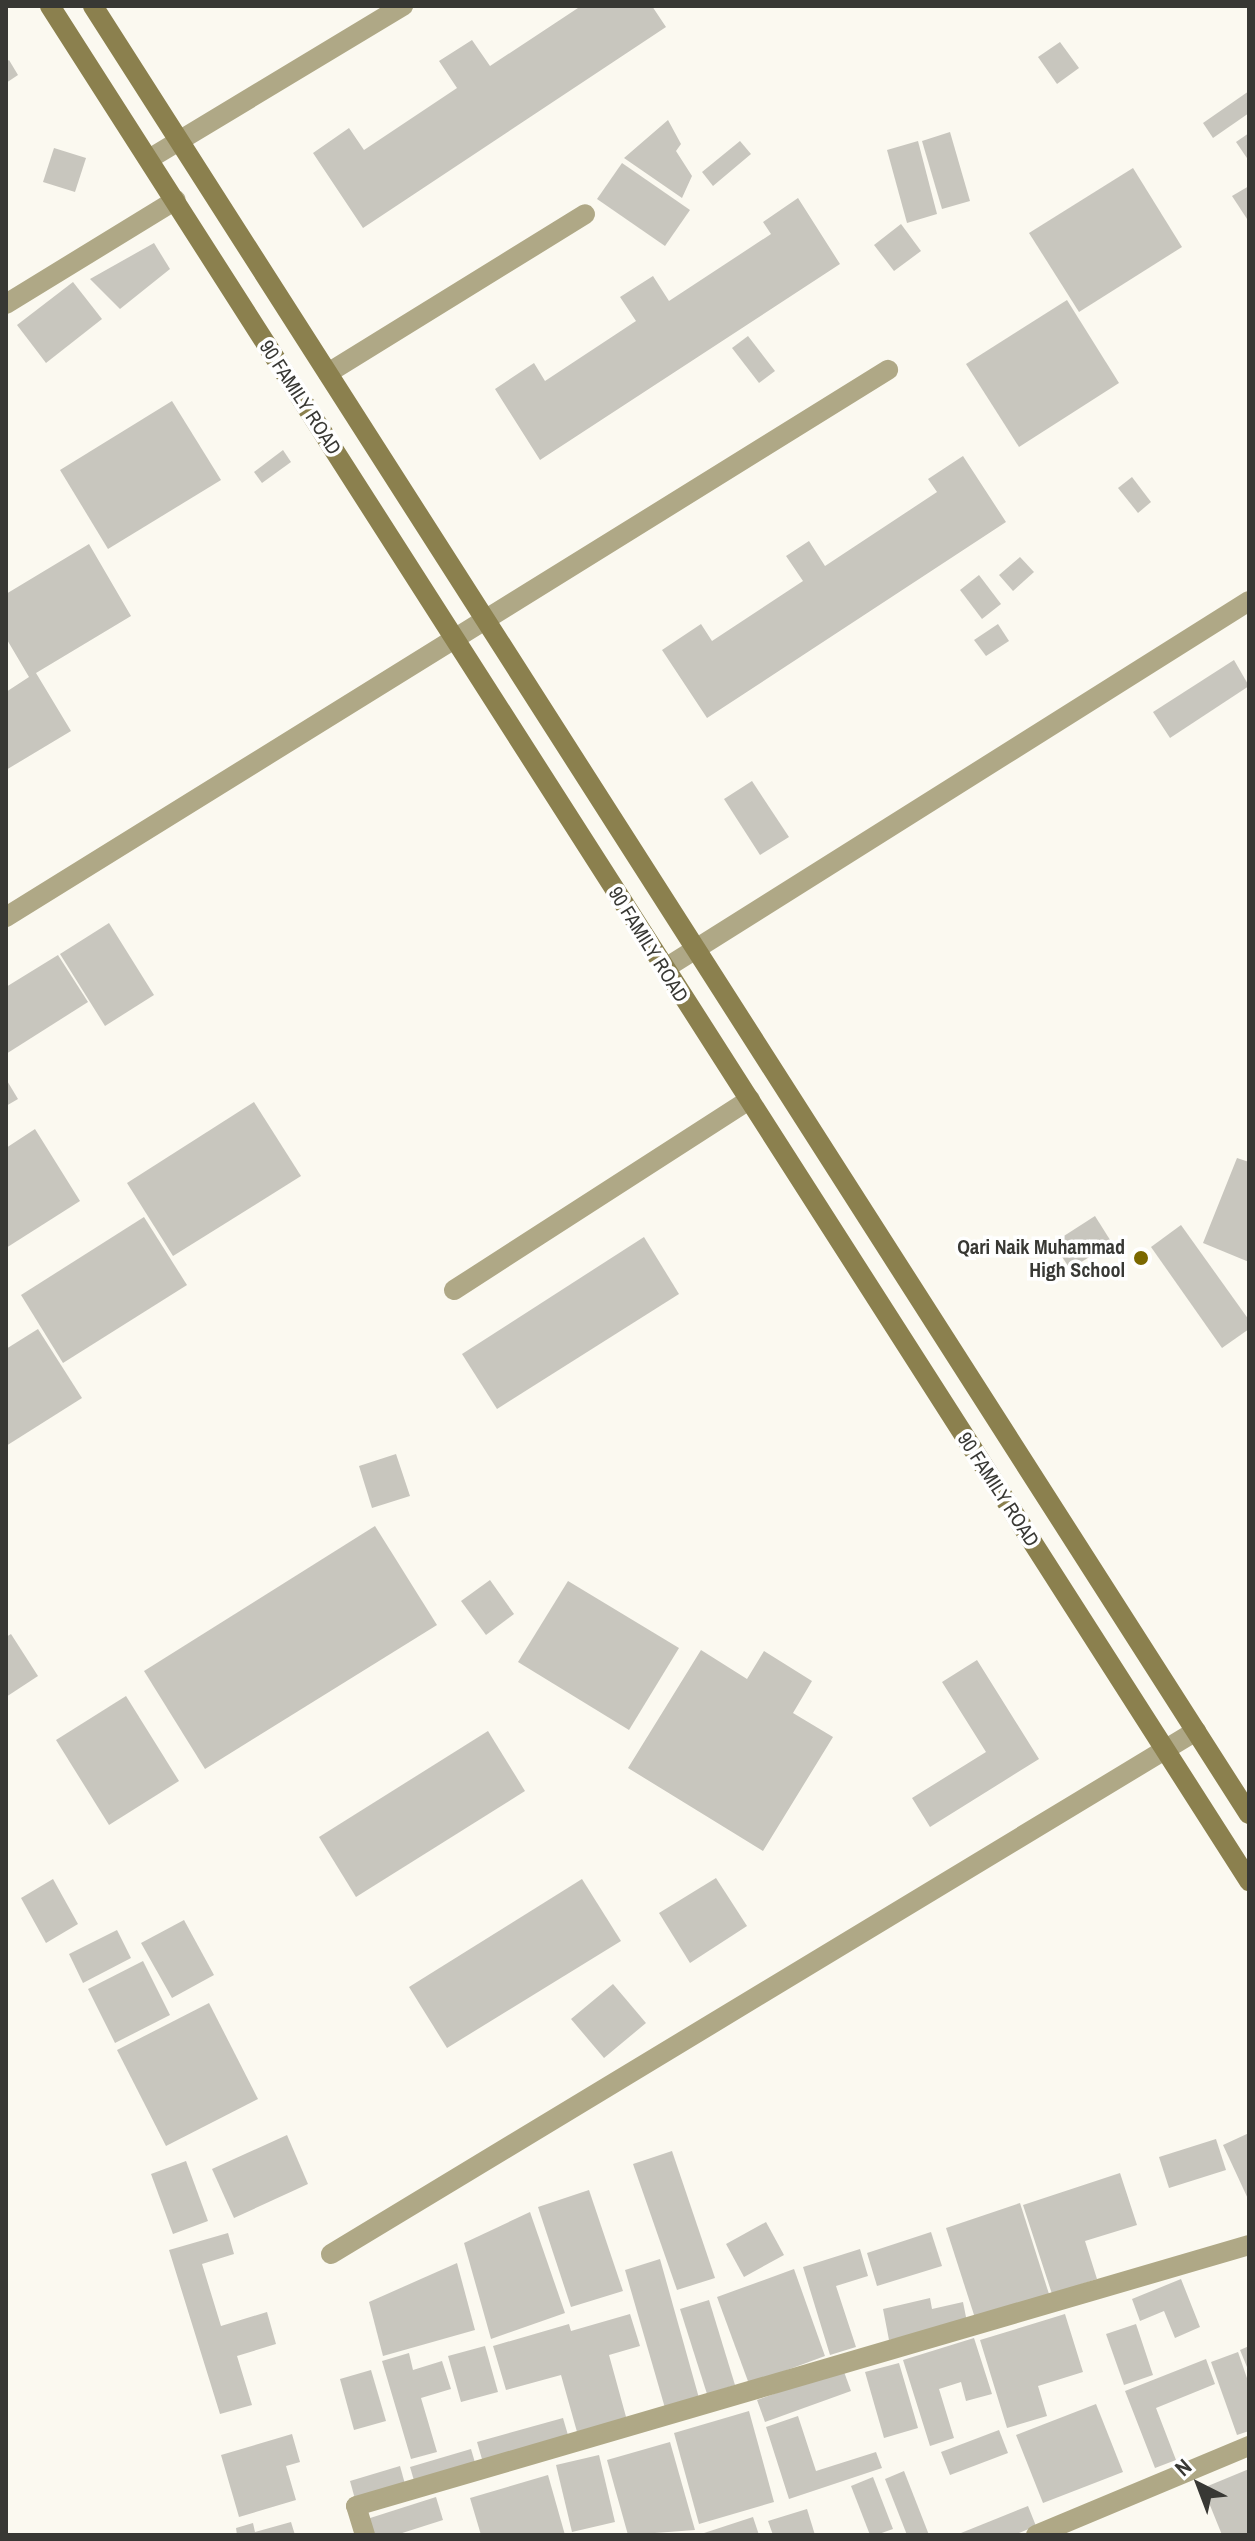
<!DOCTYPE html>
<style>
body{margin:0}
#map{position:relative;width:1255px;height:2541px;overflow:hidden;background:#fbf9f0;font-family:"Archivo Narrow",sans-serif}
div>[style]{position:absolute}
.building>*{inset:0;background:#c8c6be}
.lane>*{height:20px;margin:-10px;padding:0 10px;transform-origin:10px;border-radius:10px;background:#afa886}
.street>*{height:20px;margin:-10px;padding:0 10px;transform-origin:10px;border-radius:10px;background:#afa886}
.secondary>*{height:20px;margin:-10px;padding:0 10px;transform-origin:10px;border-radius:10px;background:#8b804e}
.dots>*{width:22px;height:22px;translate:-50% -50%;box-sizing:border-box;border:4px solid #fff;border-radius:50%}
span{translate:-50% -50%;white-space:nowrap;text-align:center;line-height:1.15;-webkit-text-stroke:7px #fff;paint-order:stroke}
.street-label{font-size:20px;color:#383834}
.poi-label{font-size:20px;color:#383834;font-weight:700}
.right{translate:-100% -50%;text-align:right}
.frame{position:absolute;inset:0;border:8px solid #383834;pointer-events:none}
.north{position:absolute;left:1159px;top:2445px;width:80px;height:80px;-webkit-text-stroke:6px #fff;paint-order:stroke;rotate:318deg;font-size:22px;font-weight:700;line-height:32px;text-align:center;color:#383834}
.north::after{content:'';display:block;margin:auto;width:28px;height:36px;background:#383834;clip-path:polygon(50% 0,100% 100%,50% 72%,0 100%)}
</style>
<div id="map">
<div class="building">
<i style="clip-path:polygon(581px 6px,652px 6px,666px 27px,363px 228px,313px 153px,349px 128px,364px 150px,457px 88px,439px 61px,472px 40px,490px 66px)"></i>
<i style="clip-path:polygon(1060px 42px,1079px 68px,1057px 84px,1038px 57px)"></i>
<i style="clip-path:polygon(9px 60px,18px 75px,6px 83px,6px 62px)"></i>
<i style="clip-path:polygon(1249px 91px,1249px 113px,1213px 138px,1203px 123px)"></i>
<i style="clip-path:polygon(668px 120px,681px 144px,676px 151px,692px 176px,682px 198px,624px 158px)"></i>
<i style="clip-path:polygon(950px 132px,970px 201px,942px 209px,922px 141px)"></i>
<i style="clip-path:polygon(1249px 133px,1249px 161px,1236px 142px)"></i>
<i style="clip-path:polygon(740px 141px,751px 154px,713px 186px,702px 172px)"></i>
<i style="clip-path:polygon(918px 141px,937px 214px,907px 223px,887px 150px)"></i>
<i style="clip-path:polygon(54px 148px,86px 158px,75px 192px,43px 182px)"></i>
<i style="clip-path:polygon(622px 163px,690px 210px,665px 246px,597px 199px)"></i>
<i style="clip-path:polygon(1133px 168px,1182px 247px,1079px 312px,1029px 233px)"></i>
<i style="clip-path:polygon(1249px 186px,1249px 222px,1232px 196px)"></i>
<i style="clip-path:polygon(798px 198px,840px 264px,540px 460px,495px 389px,534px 363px,545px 381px,636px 321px,620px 297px,653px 276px,669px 301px,771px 234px,763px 222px)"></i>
<i style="clip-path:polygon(901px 224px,921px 251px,894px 271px,874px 245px)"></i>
<i style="clip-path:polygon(154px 243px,170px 269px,120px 309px,90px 279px)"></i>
<i style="clip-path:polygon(73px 282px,102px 319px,46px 363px,17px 325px)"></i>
<i style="clip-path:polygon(1067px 300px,1119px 383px,1019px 447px,966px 364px)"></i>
<i style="clip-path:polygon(748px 336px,775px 371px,759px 383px,732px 348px)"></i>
<i style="clip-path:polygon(172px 401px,221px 480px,108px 549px,60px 470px)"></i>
<i style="clip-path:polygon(283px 450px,291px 462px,262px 483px,254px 472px)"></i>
<i style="clip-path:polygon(963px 456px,1006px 522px,707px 718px,662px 650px,701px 624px,712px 641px,803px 581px,786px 556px,809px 541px,825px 566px,937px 492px,928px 479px)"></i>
<i style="clip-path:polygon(1132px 477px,1151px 502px,1138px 513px,1118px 488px)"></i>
<i style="clip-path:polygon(89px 544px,131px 616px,36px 673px,71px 731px,6px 770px,6px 692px,29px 677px,6px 638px,6px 594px)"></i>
<i style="clip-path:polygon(1020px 557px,1034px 572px,1013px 591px,999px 575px)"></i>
<i style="clip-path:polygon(979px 575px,1001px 604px,982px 619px,960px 590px)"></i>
<i style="clip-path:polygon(998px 624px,1009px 641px,986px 656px,974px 640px)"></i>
<i style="clip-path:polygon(1234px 660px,1249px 686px,1170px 738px,1153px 712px)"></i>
<i style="clip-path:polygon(752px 781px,789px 837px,760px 855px,724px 799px)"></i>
<i style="clip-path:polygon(109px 923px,154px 995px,105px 1026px,60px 954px)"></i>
<i style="clip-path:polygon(58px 955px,88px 1002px,6px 1054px,6px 987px)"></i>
<i style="clip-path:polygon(6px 1079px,18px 1099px,6px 1106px)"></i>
<i style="clip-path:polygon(254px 1102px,301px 1176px,173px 1256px,127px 1183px)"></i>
<i style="clip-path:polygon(35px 1129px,80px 1201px,6px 1248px,6px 1148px)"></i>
<i style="clip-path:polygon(1237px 1158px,1249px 1162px,1249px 1262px,1203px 1243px)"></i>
<i style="clip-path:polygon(1095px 1216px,1112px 1243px,1070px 1269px,1053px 1243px)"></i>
<i style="clip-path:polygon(144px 1217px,187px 1285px,63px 1363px,21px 1295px)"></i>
<i style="clip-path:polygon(1181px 1225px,1249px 1320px,1249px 1329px,1222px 1348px,1151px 1247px)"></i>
<i style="clip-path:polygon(644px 1237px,679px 1294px,497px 1409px,462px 1354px)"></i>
<i style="clip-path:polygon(38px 1329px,82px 1398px,6px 1446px,6px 1349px)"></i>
<i style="clip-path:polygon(396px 1454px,410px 1496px,372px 1508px,359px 1466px)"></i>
<i style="clip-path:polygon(375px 1526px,437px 1625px,205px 1769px,144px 1671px)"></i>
<i style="clip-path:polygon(490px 1580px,514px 1614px,486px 1635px,461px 1601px)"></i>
<i style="clip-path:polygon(568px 1581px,679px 1648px,629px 1730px,518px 1662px)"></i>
<i style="clip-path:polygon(11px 1634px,38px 1676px,6px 1697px,6px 1637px)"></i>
<i style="clip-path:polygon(701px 1650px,747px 1679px,764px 1651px,812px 1681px,793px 1713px,833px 1737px,763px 1851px,628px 1768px)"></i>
<i style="clip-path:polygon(977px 1660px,1039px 1759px,930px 1827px,912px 1798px,986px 1752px,942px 1682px)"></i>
<i style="clip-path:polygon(126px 1696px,179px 1781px,109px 1825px,56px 1740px)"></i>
<i style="clip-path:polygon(488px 1731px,525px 1791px,356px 1897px,319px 1837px)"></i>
<i style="clip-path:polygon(716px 1878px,747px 1926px,690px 1963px,659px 1913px)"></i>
<i style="clip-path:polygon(53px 1879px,78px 1924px,46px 1943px,21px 1898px)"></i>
<i style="clip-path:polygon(582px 1879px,621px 1941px,447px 2048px,409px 1987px)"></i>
<i style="clip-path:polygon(184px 1920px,214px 1975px,172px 1998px,141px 1943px)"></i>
<i style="clip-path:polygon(117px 1930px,131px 1958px,83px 1983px,69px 1954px)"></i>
<i style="clip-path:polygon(143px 1961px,170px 2015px,115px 2043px,88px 1989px)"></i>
<i style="clip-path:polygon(613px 1984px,646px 2023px,604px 2058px,571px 2019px)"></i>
<i style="clip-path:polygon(209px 2003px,258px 2099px,166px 2146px,117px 2050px)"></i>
<i style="clip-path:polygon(1249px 2133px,1249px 2201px,1223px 2145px)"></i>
<i style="clip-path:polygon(287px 2135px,308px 2184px,234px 2218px,212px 2169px)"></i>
<i style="clip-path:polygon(1216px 2139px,1226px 2170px,1169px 2188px,1159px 2157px)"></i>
<i style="clip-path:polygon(672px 2151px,715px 2278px,677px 2290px,633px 2164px)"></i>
<i style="clip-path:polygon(186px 2161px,208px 2221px,173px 2234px,151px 2174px)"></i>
<i style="clip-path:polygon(1120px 2173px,1137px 2225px,1085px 2241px,1097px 2279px,1052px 2294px,1023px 2205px)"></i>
<i style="clip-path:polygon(589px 2190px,623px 2291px,571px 2307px,538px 2207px)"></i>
<i style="clip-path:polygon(1020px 2203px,1049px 2294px,975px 2318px,946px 2228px)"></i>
<i style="clip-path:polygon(530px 2212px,565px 2313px,491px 2339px,464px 2243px)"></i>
<i style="clip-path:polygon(766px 2222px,784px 2255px,744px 2277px,726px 2244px)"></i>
<i style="clip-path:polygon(931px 2232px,942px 2266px,877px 2286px,867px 2253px)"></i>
<i style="clip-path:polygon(228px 2233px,234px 2254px,202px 2264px,221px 2326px,267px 2312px,276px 2344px,237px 2356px,252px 2405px,220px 2414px,169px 2250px)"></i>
<i style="clip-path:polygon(860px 2249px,868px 2276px,836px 2286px,856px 2347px,830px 2355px,803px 2267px)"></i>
<i style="clip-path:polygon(660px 2259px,699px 2398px,665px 2408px,625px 2270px)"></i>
<i style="clip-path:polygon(457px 2263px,475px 2330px,383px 2356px,369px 2302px)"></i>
<i style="clip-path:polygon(794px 2269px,825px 2356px,749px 2384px,717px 2297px)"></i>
<i style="clip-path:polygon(1181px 2279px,1200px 2327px,1175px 2338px,1164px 2311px,1140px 2321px,1132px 2299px)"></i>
<i style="clip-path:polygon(930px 2298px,932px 2309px,963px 2302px,967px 2322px,889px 2340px,883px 2309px)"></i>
<i style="clip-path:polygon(709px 2300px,735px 2385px,707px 2394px,680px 2309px)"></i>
<i style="clip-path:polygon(630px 2314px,640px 2346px,609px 2355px,628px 2424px,579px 2439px,561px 2375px,506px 2390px,493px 2346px,569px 2324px,571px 2331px)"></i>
<i style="clip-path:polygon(1065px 2314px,1083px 2372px,1038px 2386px,1047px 2416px,1007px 2428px,980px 2340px)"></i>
<i style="clip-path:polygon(1136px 2324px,1153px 2375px,1124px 2385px,1106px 2334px)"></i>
<i style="clip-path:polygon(974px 2338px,992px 2394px,966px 2401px,961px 2382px,939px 2389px,954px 2438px,930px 2446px,903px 2360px)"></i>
<i style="clip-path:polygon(485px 2346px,498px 2392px,461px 2402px,448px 2356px)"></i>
<i style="clip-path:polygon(1249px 2346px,1249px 2372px,1240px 2350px)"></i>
<i style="clip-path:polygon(1238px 2352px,1249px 2384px,1249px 2431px,1237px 2435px,1211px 2362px)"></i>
<i style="clip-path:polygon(409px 2353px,413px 2370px,442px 2361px,451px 2389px,421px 2398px,437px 2452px,411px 2459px,382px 2361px)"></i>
<i style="clip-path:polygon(1206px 2359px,1215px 2384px,1156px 2408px,1176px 2460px,1155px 2468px,1125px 2391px)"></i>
<i style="clip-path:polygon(899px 2363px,918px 2428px,884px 2438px,865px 2372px)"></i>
<i style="clip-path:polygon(843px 2369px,851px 2391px,765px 2422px,757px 2400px)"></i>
<i style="clip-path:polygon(371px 2370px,386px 2421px,354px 2430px,340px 2379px)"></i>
<i style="clip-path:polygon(1096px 2404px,1123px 2472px,1043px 2503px,1016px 2435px)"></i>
<i style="clip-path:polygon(749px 2411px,774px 2502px,699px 2524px,674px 2433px)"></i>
<i style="clip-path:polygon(798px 2416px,816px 2471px,876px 2452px,882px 2468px,789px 2499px,766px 2427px)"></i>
<i style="clip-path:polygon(563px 2418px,570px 2442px,484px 2466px,477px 2442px)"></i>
<i style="clip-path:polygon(999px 2430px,1008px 2453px,950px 2475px,941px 2452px)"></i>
<i style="clip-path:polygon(292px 2434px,300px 2462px,286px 2466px,296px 2500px,239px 2517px,221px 2455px)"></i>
<i style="clip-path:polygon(670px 2442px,695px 2530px,628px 2535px,607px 2460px)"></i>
<i style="clip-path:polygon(471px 2449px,476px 2466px,415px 2484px,410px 2467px)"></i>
<i style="clip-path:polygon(599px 2455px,615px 2522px,572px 2532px,556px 2465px)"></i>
<i style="clip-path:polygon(400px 2466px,405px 2484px,355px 2499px,350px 2481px)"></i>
<i style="clip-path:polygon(1249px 2469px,1249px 2535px,1222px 2535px,1203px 2488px)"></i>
<i style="clip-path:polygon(904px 2471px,929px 2535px,907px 2535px,885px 2479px)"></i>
<i style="clip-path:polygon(548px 2475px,565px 2535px,481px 2535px,470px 2498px)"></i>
<i style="clip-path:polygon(873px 2477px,893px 2529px,876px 2535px,870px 2535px,851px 2486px)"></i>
<i style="clip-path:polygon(436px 2497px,443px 2520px,396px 2535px,372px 2535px,367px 2519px)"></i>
<i style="clip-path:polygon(1028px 2506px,1036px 2526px,1014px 2535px,956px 2535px)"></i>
<i style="clip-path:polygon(807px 2509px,815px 2535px,773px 2535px,768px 2521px)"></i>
<i style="clip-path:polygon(753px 2517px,759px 2535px,701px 2535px,701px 2534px)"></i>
<i style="clip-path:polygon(291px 2522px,295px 2535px,237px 2535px,236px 2528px,253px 2523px,255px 2532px)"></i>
</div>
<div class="lane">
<i style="left:331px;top:2254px;width:1011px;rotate:-31.16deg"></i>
<i style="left:365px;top:2535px;width:30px;rotate:-107deg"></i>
<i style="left:356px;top:2506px;width:930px;rotate:-16.29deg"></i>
<i style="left:1036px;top:2535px;width:231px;rotate:-22.7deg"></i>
</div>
<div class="street">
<i style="left:149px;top:159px;width:297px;rotate:-31.1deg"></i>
<i style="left:6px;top:304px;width:199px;rotate:-31.5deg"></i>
<i style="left:328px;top:373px;width:302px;rotate:-31.7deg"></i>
<i style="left:6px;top:917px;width:1038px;rotate:-31.81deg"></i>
<i style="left:664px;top:969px;width:691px;rotate:-32.17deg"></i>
<i style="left:454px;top:1290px;width:352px;rotate:-32.8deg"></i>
</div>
<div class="secondary">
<i style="left:50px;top:6px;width:2226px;rotate:57.4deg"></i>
<i style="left:93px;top:6px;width:2146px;rotate:57.41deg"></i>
</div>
<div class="dots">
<i style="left:1141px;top:1258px;background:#7b6800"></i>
</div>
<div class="street-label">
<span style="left:301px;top:397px;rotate:57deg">90 FAMILY ROAD</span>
<span style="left:649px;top:944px;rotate:58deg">90 FAMILY ROAD</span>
<span style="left:999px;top:1489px;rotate:57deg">90 FAMILY ROAD</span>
</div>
<div class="poi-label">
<span class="right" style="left:1125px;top:1258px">Qari Naik Muhammad<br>High School</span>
</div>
<div class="frame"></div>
<div class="north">N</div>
</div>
